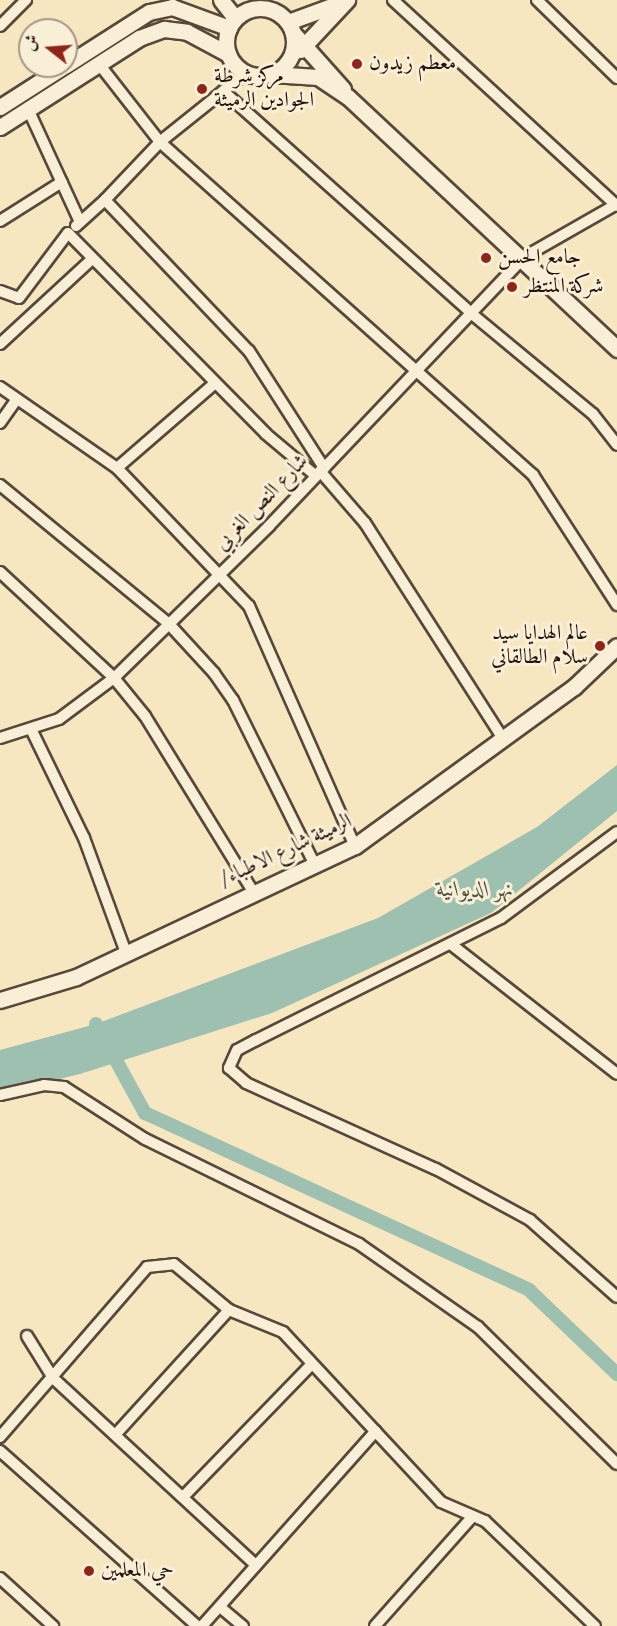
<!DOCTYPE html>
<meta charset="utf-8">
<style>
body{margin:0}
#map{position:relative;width:617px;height:1626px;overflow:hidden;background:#f6e7c1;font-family:"Sorts Mill Goudy",Amiri,serif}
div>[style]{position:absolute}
.water>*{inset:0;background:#9dc0b0}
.canal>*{height:14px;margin:-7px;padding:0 7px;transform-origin:7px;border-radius:7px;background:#9dc0b0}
.roads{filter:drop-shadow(2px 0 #574839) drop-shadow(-2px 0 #574839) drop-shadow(0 2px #574839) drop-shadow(0 -2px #574839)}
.street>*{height:10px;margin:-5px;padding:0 5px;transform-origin:5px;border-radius:5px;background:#f9efd7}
.secondary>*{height:15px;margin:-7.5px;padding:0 7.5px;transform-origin:7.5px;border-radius:7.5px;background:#f9efd7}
.secondary>.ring{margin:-7.5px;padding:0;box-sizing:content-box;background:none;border:15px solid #f9efd7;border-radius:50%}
.dots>*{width:16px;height:16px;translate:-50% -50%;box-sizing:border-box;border:3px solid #f9efd7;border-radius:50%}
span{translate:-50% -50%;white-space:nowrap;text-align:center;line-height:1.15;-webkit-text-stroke:6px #f9efd7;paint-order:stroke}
.poi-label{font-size:21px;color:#22130c}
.left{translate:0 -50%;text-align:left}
.right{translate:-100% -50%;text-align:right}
.street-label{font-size:21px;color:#22130c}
.water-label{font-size:22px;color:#4d5045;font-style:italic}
.north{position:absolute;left:18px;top:18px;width:60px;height:60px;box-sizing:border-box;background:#f9efd7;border:2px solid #a39786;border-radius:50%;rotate:287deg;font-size:16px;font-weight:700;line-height:24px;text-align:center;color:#22130c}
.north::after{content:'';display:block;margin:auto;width:21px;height:27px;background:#8f2418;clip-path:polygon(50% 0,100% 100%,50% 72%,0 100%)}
</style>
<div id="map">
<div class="water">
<i style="clip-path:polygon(617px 765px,617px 811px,491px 913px,272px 1013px,80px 1074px,0 1093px,0 1050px,96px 1024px,378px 918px,537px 827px)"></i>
</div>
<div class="canal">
<i style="left:96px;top:1024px;width:102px;rotate:61.2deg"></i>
<i style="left:145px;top:1113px;width:423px;rotate:24.7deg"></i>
<i style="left:529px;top:1290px;width:122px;rotate:43.7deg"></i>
</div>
<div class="roads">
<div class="street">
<i style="left:393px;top:0;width:304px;rotate:42.6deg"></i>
<i style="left:537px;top:0;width:112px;rotate:44.3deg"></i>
<i style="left:0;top:26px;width:37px;rotate:-45deg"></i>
<i style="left:99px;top:64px;width:99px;rotate:52deg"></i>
<i style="left:160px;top:142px;width:500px;rotate:41.76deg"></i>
<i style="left:533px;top:475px;width:155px;rotate:57.1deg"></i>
<i style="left:246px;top:73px;width:110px;rotate:141.3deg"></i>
<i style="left:160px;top:142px;width:80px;rotate:133.5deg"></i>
<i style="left:105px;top:200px;width:209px;rotate:46.4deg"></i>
<i style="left:249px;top:351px;width:139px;rotate:57.3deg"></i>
<i style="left:223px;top:91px;width:334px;rotate:41.8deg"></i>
<i style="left:472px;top:314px;width:157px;rotate:39.6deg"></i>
<i style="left:593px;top:414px;width:39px;rotate:52deg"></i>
<i style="left:28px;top:109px;width:124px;rotate:65.3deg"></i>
<i style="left:0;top:221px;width:73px;rotate:-32.2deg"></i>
<i style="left:76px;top:226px;width:39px;rotate:-42deg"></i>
<i style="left:0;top:291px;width:20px;rotate:20deg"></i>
<i style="left:19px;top:298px;width:81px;rotate:-53deg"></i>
<i style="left:68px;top:233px;width:282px;rotate:45.4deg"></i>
<i style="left:266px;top:434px;width:65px;rotate:40deg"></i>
<i style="left:0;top:344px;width:124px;rotate:-42.7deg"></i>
<i style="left:0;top:387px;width:142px;rotate:34.7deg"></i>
<i style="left:117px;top:468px;width:191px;rotate:46.3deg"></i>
<i style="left:249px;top:606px;width:262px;rotate:66.2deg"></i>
<i style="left:0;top:423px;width:28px;rotate:-55deg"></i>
<i style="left:117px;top:468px;width:130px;rotate:-40.9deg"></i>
<i style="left:320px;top:471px;width:69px;rotate:49.1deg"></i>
<i style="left:365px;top:523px;width:256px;rotate:57.4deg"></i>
<i style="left:0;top:485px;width:219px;rotate:39.4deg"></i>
<i style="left:169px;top:624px;width:67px;rotate:47.4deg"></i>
<i style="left:214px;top:673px;width:33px;rotate:55deg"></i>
<i style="left:233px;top:700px;width:182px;rotate:63.6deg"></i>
<i style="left:0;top:572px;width:156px;rotate:42.9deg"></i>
<i style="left:114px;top:678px;width:49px;rotate:50.8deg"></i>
<i style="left:145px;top:716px;width:204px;rotate:58.4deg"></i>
<i style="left:32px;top:731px;width:119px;rotate:64.1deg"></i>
<i style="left:84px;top:838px;width:119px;rotate:69.9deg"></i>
<i style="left:0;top:738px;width:62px;rotate:-17.9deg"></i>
<i style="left:59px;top:719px;width:69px;rotate:-36.7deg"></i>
<i style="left:114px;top:678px;width:217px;rotate:-44.4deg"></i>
<i style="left:269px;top:526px;width:371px;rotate:-46.5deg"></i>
<i style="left:524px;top:257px;width:107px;rotate:-29.7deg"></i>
<i style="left:617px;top:832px;width:144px;rotate:143.4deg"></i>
<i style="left:501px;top:918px;width:274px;rotate:153.5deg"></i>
<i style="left:256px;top:1040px;width:21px;rotate:152deg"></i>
<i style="left:237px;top:1050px;width:20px;rotate:114deg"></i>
<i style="left:229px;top:1068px;width:23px;rotate:41deg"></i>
<i style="left:246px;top:1083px;width:209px;rotate:24.4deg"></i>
<i style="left:436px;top:1169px;width:107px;rotate:28.5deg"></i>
<i style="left:530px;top:1220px;width:116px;rotate:41.5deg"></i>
<i style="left:452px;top:945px;width:209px;rotate:38deg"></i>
<i style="left:0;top:1095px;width:45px;rotate:-12.8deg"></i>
<i style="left:44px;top:1085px;width:20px;rotate:6deg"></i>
<i style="left:64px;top:1087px;width:96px;rotate:32.7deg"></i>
<i style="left:145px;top:1139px;width:238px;rotate:26.1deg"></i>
<i style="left:359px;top:1244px;width:145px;rotate:34.9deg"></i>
<i style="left:478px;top:1327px;width:195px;rotate:44.6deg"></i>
<i style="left:27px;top:1336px;width:49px;rotate:58.2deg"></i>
<i style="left:53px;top:1378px;width:276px;rotate:42.7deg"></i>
<i style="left:116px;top:1434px;width:168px;rotate:-47.7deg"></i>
<i style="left:0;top:1437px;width:225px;rotate:-49.1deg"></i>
<i style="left:147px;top:1267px;width:27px;rotate:-6deg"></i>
<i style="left:174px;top:1264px;width:72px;rotate:39.9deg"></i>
<i style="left:229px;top:1310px;width:58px;rotate:22.2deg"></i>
<i style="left:283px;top:1332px;width:232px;rotate:47.1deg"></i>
<i style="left:441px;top:1502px;width:48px;rotate:23.4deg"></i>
<i style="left:485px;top:1521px;width:152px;rotate:43.7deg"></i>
<i style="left:0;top:1451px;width:264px;rotate:41.6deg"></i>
<i style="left:184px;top:1496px;width:182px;rotate:-45.9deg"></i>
<i style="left:0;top:1578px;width:72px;rotate:42.2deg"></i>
<i style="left:220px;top:1607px;width:30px;rotate:40deg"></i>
<i style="left:202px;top:1626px;width:261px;rotate:-48.3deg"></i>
<i style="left:375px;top:1626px;width:147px;rotate:-48.3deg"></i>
</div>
<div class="secondary">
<i style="left:221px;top:0;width:23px;rotate:52deg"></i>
<i class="ring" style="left:226px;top:8px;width:53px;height:53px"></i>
<i style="left:288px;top:22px;width:55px;rotate:-20.1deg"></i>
<i style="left:293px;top:33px;width:75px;rotate:48.2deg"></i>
<i style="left:300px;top:50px;width:69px;rotate:-46.8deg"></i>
<i style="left:66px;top:65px;width:98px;rotate:-32.6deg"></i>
<i style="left:149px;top:12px;width:24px;rotate:-12deg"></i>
<i style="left:172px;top:7px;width:61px;rotate:20.2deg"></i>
<i style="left:271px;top:74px;width:47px;rotate:3.7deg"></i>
<i style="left:318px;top:77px;width:36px;rotate:34deg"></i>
<i style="left:348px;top:97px;width:369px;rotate:43.1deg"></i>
<i style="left:0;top:107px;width:76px;rotate:-32.6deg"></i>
<i style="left:0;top:127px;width:165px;rotate:-32.6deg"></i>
<i style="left:139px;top:38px;width:27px;rotate:-20deg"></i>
<i style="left:164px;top:29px;width:23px;rotate:7deg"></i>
<i style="left:187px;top:32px;width:47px;rotate:28.2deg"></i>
<i style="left:0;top:1000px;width:79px;rotate:-16.8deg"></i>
<i style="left:76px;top:977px;width:308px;rotate:-25.2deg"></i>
<i style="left:355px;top:846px;width:271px;rotate:-36deg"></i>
<i style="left:574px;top:687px;width:59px;rotate:-43.6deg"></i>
</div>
</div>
<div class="dots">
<i style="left:357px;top:64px;background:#8f2418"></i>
<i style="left:202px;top:89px;background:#8f2418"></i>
<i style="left:486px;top:258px;background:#8f2418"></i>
<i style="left:512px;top:287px;background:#8f2418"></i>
<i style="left:600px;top:646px;background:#8f2418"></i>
<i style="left:89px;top:1571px;background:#8f2418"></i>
</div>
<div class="poi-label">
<span class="left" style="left:369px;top:64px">معطم زيدون</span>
<span class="left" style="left:214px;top:89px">مركز شرطة<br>الجوادين الرميثة</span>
<span class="left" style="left:498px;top:258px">جامع الحسن</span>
<span class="left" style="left:524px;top:287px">شركة المنتظر</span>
<span class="right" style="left:588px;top:646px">عالم الهدايا سيد<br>سلام الطالقاني</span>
<span class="left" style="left:101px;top:1571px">حي المعلمين</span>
</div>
<div class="street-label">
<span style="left:262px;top:503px;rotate:-46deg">شارع النص الغربي</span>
<span style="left:286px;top:851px;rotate:-25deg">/الرميثة شارع الاطباء</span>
</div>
<div class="water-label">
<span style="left:475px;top:892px">نهر الديوانية</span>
</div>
<div class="north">ش</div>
</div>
